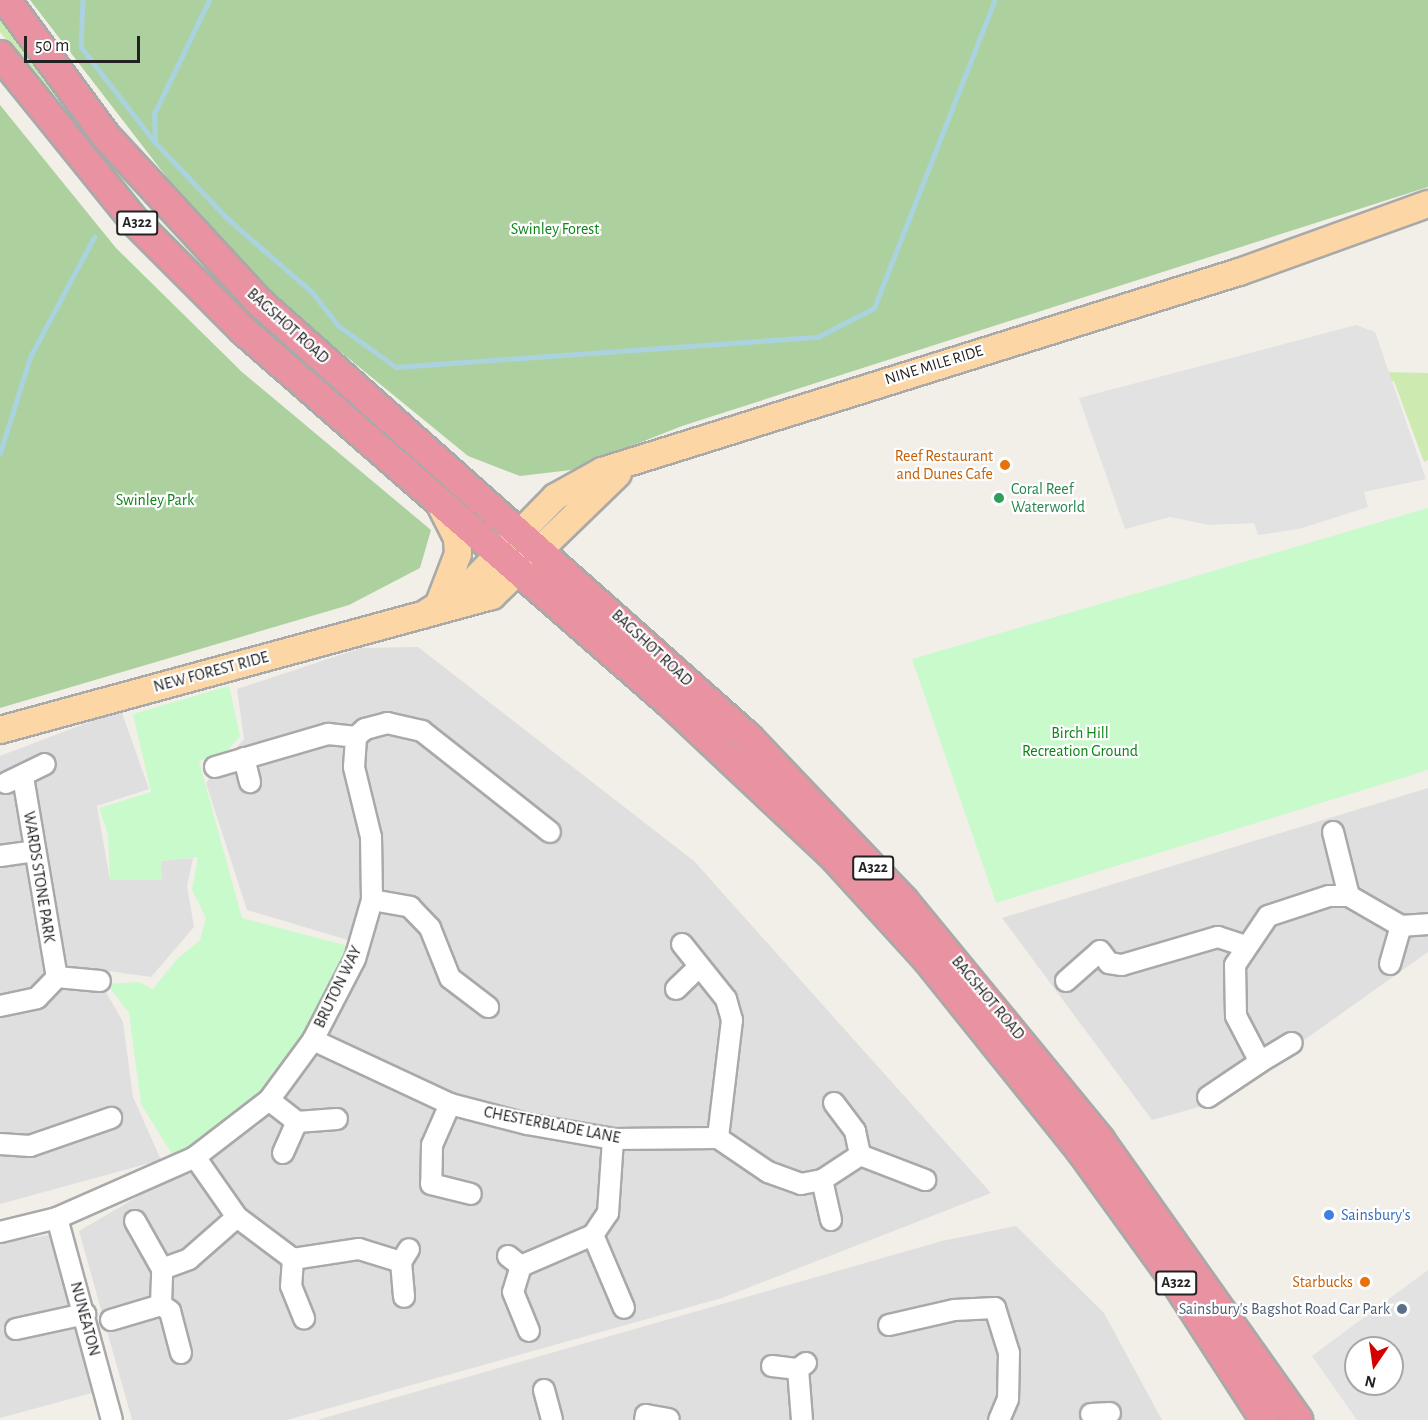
<!DOCTYPE html>
<style>
body{margin:0}
#map{position:relative;width:1428px;height:1420px;overflow:hidden;background:#f2efe9;font-family:"Alegreya Sans",sans-serif}
div>[style]{position:absolute}
.residential>*{inset:0;background:#e0dfdf}
.grass>*{inset:0;background:#cdebb0}
.forest>*{inset:0;background:#add19e}
.park>*{inset:0;background:#c8facc}
.parking>*{inset:0;background:#e2e2e2}
.stream>*{height:4.5px;margin:-2.25px;padding:0 2.25px;transform-origin:2.25px;border-radius:2.25px;background:#aad3df}
.roads{filter:drop-shadow(2px 0 #a9a9a9) drop-shadow(-2px 0 #a9a9a9) drop-shadow(0 2px #a9a9a9) drop-shadow(0 -2px #a9a9a9)}
.minor>*{height:20px;margin:-10px;padding:0 10px;transform-origin:10px;border-radius:10px;background:#fff}
.major>*{height:26px;margin:-13px;padding:0 13px;transform-origin:13px;border-radius:13px;background:#fcd6a4}
.highway>*{height:28px;margin:-14px;padding:0 14px;transform-origin:14px;border-radius:14px;background:#e892a2}
.dots>*{width:16px;height:16px;translate:-50% -50%;box-sizing:border-box;border:3px solid #fff;border-radius:50%}
span{translate:-50% -50%;white-space:nowrap;text-align:center;line-height:1.15;-webkit-text-stroke:4.5px #fff;paint-order:stroke}
.shield-label span{padding:2px 4px;background:#fff;border:2px solid;border-radius:4px;-webkit-text-stroke-width:0}
.shield-label{font-size:15px;color:#222;font-weight:700}
.park-label{font-size:16px;color:#0c8416}
.street-label{font-size:16px;color:#222}
.food-label{font-size:16px;color:#c56008}
.right{translate:-100% -50%;text-align:right}
.leisure-label{font-size:16px;color:#27864d}
.left{translate:0 -50%;text-align:left}
.shop-label{font-size:16px;color:#366cbe}
.service-label{font-size:16px;color:#4e5e75}
.north{position:absolute;left:1344px;top:1336px;width:60px;height:60px;box-sizing:border-box;background:#fff;border:2px solid #a7a7a7;border-radius:50%;rotate:193deg;font-size:16px;font-weight:700;line-height:24px;text-align:center;color:#222}
.north::after{content:'';display:block;margin:auto;width:21px;height:27px;background:#d40000;clip-path:polygon(50% 0,100% 100%,50% 72%,0 100%)}
.scale{position:absolute;left:24px;top:36px;width:116px;height:27px;box-sizing:border-box;border:3px solid #222;border-top:0;padding-left:8px;font-size:18px;line-height:21px;white-space:nowrap;color:#222;-webkit-text-stroke:4px #fff;paint-order:stroke}
</style>
<div id="map">
<div class="residential">
<i style="clip-path:polygon(418px 647px,694px 861px,991px 1193px,722px 1298px,287px 1420px,132px 1420px,79px 1231px,258px 1126px,360px 976px,371px 947px,247px 910px,206px 783px,244px 739px,237px 689px,361px 648px)"></i>
<i style="clip-path:polygon(121px 710px,149px 789px,97px 806px,110px 880px,161px 880px,161px 861px,193px 858px,187px 886px,194px 927px,151px 977px,93px 969px,123px 1022px,133px 1097px,161px 1160px,0 1204px,0 756px)"></i>
<i style="clip-path:polygon(1428px 788px,1428px 952px,1217px 1102px,1152px 1120px,1002px 918px)"></i>
<i style="clip-path:polygon(1016px 1226px,1104px 1313px,1162px 1420px,317px 1420px,942px 1241px)"></i>
<i style="clip-path:polygon(49px 1235px,92px 1393px,0 1418px,0 1243px)"></i>
</div>
<div class="grass">
<i style="clip-path:polygon(0 3px,87px 133px,144px 206px,336px 400px,149px 219px,0 32px)"></i>
<i style="clip-path:polygon(1383px 372px,1428px 373px,1428px 460px,1424px 462px,1394px 381px,1383px 383px)"></i>
</div>
<div class="forest">
<i style="clip-path:polygon(30px 0,1428px 0,1428px 187px,682px 426px,571px 470px,520px 476px,468px 456px,293px 313px,185px 201px)"></i>
<i style="clip-path:polygon(0 105px,116px 248px,242px 372px,431px 530px,420px 568px,349px 605px,0 708px)"></i>
</div>
<div class="park">
<i style="clip-path:polygon(1428px 508px,1428px 770px,996px 903px,912px 659px)"></i>
<i style="clip-path:polygon(229px 686px,240px 736px,226px 752px,199px 761px,242px 918px,359px 949px,269px 1100px,180px 1167px,141px 1104px,129px 1013px,107px 984px,139px 982px,153px 989px,177px 959px,200px 940px,206px 918px,192px 890px,198px 857px,161px 861px,162px 880px,110px 880px,108px 834px,99px 808px,151px 792px,133px 714px)"></i>
</div>
<div class="parking">
<i style="clip-path:polygon(1356px 325px,1375px 332px,1426px 479px,1364px 492px,1368px 507px,1299px 529px,1258px 535px,1254px 523px,1209px 525px,1170px 517px,1125px 529px,1079px 398px)"></i>
<i style="clip-path:polygon(evenodd,1428px 1270px,1428px 1420px,1357px 1420px,1312px 1356px,1428px 1270px,1356px 1348px,1392px 1348px,1392px 1384px,1356px 1384px,1356px 1348px)"></i>
</div>
<div class="stream">
<i style="left:83px;top:0;width:47px;rotate:92.4deg"></i>
<i style="left:81px;top:47px;width:120px;rotate:52.1deg"></i>
<i style="left:155px;top:142px;width:105px;rotate:46.5deg"></i>
<i style="left:227px;top:218px;width:113px;rotate:41deg"></i>
<i style="left:312px;top:292px;width:43px;rotate:51.5deg"></i>
<i style="left:339px;top:326px;width:70px;rotate:35.7deg"></i>
<i style="left:396px;top:367px;width:423px;rotate:-4.1deg"></i>
<i style="left:818px;top:337px;width:63px;rotate:-27.4deg"></i>
<i style="left:874px;top:308px;width:331px;rotate:-68.6deg"></i>
<i style="left:155px;top:141px;width:27px;rotate:-92deg"></i>
<i style="left:154px;top:114px;width:127px;rotate:-64.2deg"></i>
<i style="left:0;top:453px;width:101px;rotate:-72.6deg"></i>
<i style="left:30px;top:357px;width:136px;rotate:-61.9deg"></i>
</div>
<div class="roads">
<div class="minor">
<i style="left:244px;top:758px;width:25px;rotate:76deg"></i>
<i style="left:215px;top:767px;width:118px;rotate:-16.3deg"></i>
<i style="left:328px;top:734px;width:28px;rotate:6deg"></i>
<i style="left:23px;top:777px;width:203px;rotate:80.4deg"></i>
<i style="left:6px;top:783px;width:43px;rotate:-26deg"></i>
<i style="left:1333px;top:832px;width:66px;rotate:76deg"></i>
<i style="left:0;top:856px;width:35px;rotate:-8deg"></i>
<i style="left:372px;top:900px;width:39px;rotate:10deg"></i>
<i style="left:410px;top:907px;width:29px;rotate:46deg"></i>
<i style="left:430px;top:928px;width:54px;rotate:68.2deg"></i>
<i style="left:450px;top:978px;width:48px;rotate:37.3deg"></i>
<i style="left:682px;top:944px;width:70px;rotate:51.3deg"></i>
<i style="left:726px;top:999px;width:22px;rotate:74deg"></i>
<i style="left:732px;top:1020px;width:119px;rotate:96.8deg"></i>
<i style="left:1390px;top:964px;width:40px;rotate:-74deg"></i>
<i style="left:57px;top:977px;width:43px;rotate:5.3deg"></i>
<i style="left:1066px;top:981px;width:45px;rotate:-41.4deg"></i>
<i style="left:1100px;top:951px;width:15px;rotate:53deg"></i>
<i style="left:1109px;top:963px;width:13px;rotate:9deg"></i>
<i style="left:1122px;top:965px;width:100px;rotate:-16.3deg"></i>
<i style="left:1218px;top:937px;width:29px;rotate:18deg"></i>
<i style="left:676px;top:989px;width:30px;rotate:-44deg"></i>
<i style="left:0;top:1006px;width:38px;rotate:-12deg"></i>
<i style="left:37px;top:998px;width:29px;rotate:-46deg"></i>
<i style="left:313px;top:1040px;width:151px;rotate:25deg"></i>
<i style="left:450px;top:1104px;width:80px;rotate:14.6deg"></i>
<i style="left:527px;top:1124px;width:87px;rotate:9.9deg"></i>
<i style="left:613px;top:1139px;width:105px;rotate:-0.5deg"></i>
<i style="left:718px;top:1138px;width:60px;rotate:34.2deg"></i>
<i style="left:768px;top:1172px;width:35px;rotate:20deg"></i>
<i style="left:801px;top:1184px;width:21px;rotate:-11deg"></i>
<i style="left:822px;top:1180px;width:45px;rotate:-33.3deg"></i>
<i style="left:860px;top:1155px;width:70px;rotate:21deg"></i>
<i style="left:1260px;top:1062px;width:37px;rotate:-31deg"></i>
<i style="left:1208px;top:1097px;width:63px;rotate:-33.9deg"></i>
<i style="left:1260px;top:1062px;width:52px;rotate:-117.6deg"></i>
<i style="left:1236px;top:1016px;width:51px;rotate:-91.1deg"></i>
<i style="left:1235px;top:965px;width:59px;rotate:-56deg"></i>
<i style="left:1268px;top:916px;width:64px;rotate:-18.2deg"></i>
<i style="left:1329px;top:896px;width:20px"></i>
<i style="left:1349px;top:896px;width:60px;rotate:30deg"></i>
<i style="left:1401px;top:926px;width:27px;rotate:-4deg"></i>
<i style="left:269px;top:1100px;width:36px;rotate:38deg"></i>
<i style="left:297px;top:1122px;width:40px;rotate:-4.3deg"></i>
<i style="left:834px;top:1103px;width:35px;rotate:53deg"></i>
<i style="left:855px;top:1131px;width:25px;rotate:78deg"></i>
<i style="left:450px;top:1104px;width:45px;rotate:113.7deg"></i>
<i style="left:432px;top:1145px;width:39px;rotate:91deg"></i>
<i style="left:431px;top:1184px;width:41px;rotate:14deg"></i>
<i style="left:0;top:1144px;width:30px;rotate:4deg"></i>
<i style="left:30px;top:1146px;width:86px;rotate:-19.1deg"></i>
<i style="left:283px;top:1153px;width:34px;rotate:-66deg"></i>
<i style="left:195px;top:1157px;width:73px;rotate:55deg"></i>
<i style="left:237px;top:1217px;width:70px;rotate:36.9deg"></i>
<i style="left:822px;top:1180px;width:41px;rotate:77.3deg"></i>
<i style="left:57px;top:1218px;width:209px;rotate:74.8deg"></i>
<i style="left:135px;top:1221px;width:55px;rotate:60.6deg"></i>
<i style="left:0;top:1232px;width:59px;rotate:-13.8deg"></i>
<i style="left:57px;top:1218px;width:151px;rotate:-23.8deg"></i>
<i style="left:195px;top:1157px;width:93px;rotate:-37.6deg"></i>
<i style="left:269px;top:1100px;width:74px;rotate:-53.7deg"></i>
<i style="left:313px;top:1040px;width:91px;rotate:-62.6deg"></i>
<i style="left:355px;top:959px;width:61px;rotate:-73.9deg"></i>
<i style="left:372px;top:900px;width:63px;rotate:-90.9deg"></i>
<i style="left:371px;top:837px;width:72px;rotate:-103.7deg"></i>
<i style="left:354px;top:767px;width:30px;rotate:-86deg"></i>
<i style="left:356px;top:737px;width:12px;rotate:-42deg"></i>
<i style="left:365px;top:729px;width:23px;rotate:-15deg"></i>
<i style="left:387px;top:723px;width:36px;rotate:13deg"></i>
<i style="left:422px;top:731px;width:163px;rotate:38.3deg"></i>
<i style="left:593px;top:1235px;width:79px;rotate:67deg"></i>
<i style="left:508px;top:1256px;width:16px;rotate:38deg"></i>
<i style="left:521px;top:1266px;width:78px;rotate:-23.3deg"></i>
<i style="left:593px;top:1235px;width:27px;rotate:-56deg"></i>
<i style="left:608px;top:1213px;width:74px;rotate:-86.1deg"></i>
<i style="left:293px;top:1259px;width:67px;rotate:-8.6deg"></i>
<i style="left:359px;top:1249px;width:44px;rotate:17.2deg"></i>
<i style="left:401px;top:1262px;width:15px;rotate:-58deg"></i>
<i style="left:293px;top:1259px;width:27px;rotate:94deg"></i>
<i style="left:291px;top:1286px;width:35px;rotate:68deg"></i>
<i style="left:401px;top:1262px;width:35px;rotate:85deg"></i>
<i style="left:521px;top:1266px;width:27px;rotate:107deg"></i>
<i style="left:513px;top:1292px;width:42px;rotate:67.7deg"></i>
<i style="left:111px;top:1320px;width:52px;rotate:-16.7deg"></i>
<i style="left:889px;top:1325px;width:67px;rotate:-13deg"></i>
<i style="left:954px;top:1310px;width:41px;rotate:-2.8deg"></i>
<i style="left:995px;top:1308px;width:47px;rotate:72.7deg"></i>
<i style="left:1009px;top:1353px;width:46px;rotate:91.2deg"></i>
<i style="left:1008px;top:1399px;width:23px;rotate:113deg"></i>
<i style="left:16px;top:1329px;width:71px;rotate:-12.3deg"></i>
<i style="left:181px;top:1353px;width:43px;rotate:-104.7deg"></i>
<i style="left:170px;top:1311px;width:11px;rotate:-146deg"></i>
<i style="left:161px;top:1305px;width:36px;rotate:-88deg"></i>
<i style="left:162px;top:1269px;width:29px;rotate:-20deg"></i>
<i style="left:189px;top:1259px;width:64px;rotate:-41.2deg"></i>
<i style="left:772px;top:1366px;width:26px;rotate:7deg"></i>
<i style="left:544px;top:1390px;width:31px;rotate:75deg"></i>
<i style="left:1091px;top:1414px;width:19px;rotate:-3deg"></i>
<i style="left:645px;top:1420px;width:5px;rotate:-79deg"></i>
<i style="left:646px;top:1415px;width:23px;rotate:10deg"></i>
<i style="left:802px;top:1420px;width:51px;rotate:-94.5deg"></i>
<i style="left:798px;top:1369px;width:10px;rotate:-37deg"></i>
</div>
<div class="major">
<i style="left:438px;top:606px;width:56px;rotate:-69deg"></i>
<i style="left:458px;top:554px;width:16px;rotate:-94deg"></i>
<i style="left:457px;top:538px;width:35px;rotate:-117deg"></i>
<i style="left:423px;top:615px;width:52px;rotate:-32.5deg"></i>
<i style="left:467px;top:587px;width:126px;rotate:-45.6deg"></i>
<i style="left:555px;top:497px;width:54px;rotate:-29deg"></i>
<i style="left:602px;top:471px;width:667px;rotate:-17.35deg"></i>
<i style="left:1239px;top:272px;width:201px;rotate:-19.8deg"></i>
<i style="left:0;top:730px;width:510px;rotate:-15.24deg"></i>
<i style="left:492px;top:596px;width:175px;rotate:-44.1deg"></i>
</div>
<div class="highway">
<i style="left:6px;top:0;width:167px;rotate:53.7deg"></i>
<i style="left:105px;top:135px;width:226px;rotate:47.3deg"></i>
<i style="left:258px;top:301px;width:657px;rotate:41.67deg"></i>
<i style="left:749px;top:738px;width:225px;rotate:46.4deg"></i>
<i style="left:904px;top:901px;width:309px;rotate:50.6deg"></i>
<i style="left:1100px;top:1140px;width:343px;rotate:54.7deg"></i>
<i style="left:0;top:55px;width:215px;rotate:51deg"></i>
<i style="left:135px;top:222px;width:154px;rotate:45deg"></i>
<i style="left:244px;top:331px;width:567px;rotate:41.14deg"></i>
<i style="left:671px;top:704px;width:221px;rotate:43.2deg"></i>
<i style="left:832px;top:855px;width:139px;rotate:47.6deg"></i>
<i style="left:926px;top:958px;width:248px;rotate:51.2deg"></i>
<i style="left:1081px;top:1151px;width:157px;rotate:54.1deg"></i>
<i style="left:1173px;top:1278px;width:169px;rotate:57.1deg"></i>
</div>
</div>
<div class="dots">
<i style="left:1005px;top:465px;background:#e8710a"></i>
<i style="left:999px;top:498px;background:#2e9e5b"></i>
<i style="left:1329px;top:1215px;background:#3f7fe0"></i>
<i style="left:1365px;top:1282px;background:#e8710a"></i>
<i style="left:1402px;top:1309px;background:#5c6f8a"></i>
</div>
<div class="shield-label">
<span style="left:137px;top:223px">A322</span>
<span style="left:873px;top:868px">A322</span>
<span style="left:1176px;top:1283px">A322</span>
</div>
<div class="park-label">
<span style="left:555px;top:229px">Swinley Forest</span>
<span style="left:155px;top:500px">Swinley Park</span>
<span style="left:1080px;top:742px">Birch Hill<br>Recreation Ground</span>
</div>
<div class="street-label">
<span style="left:288px;top:326px;rotate:42deg">BAGSHOT ROAD</span>
<span style="left:934px;top:365px;rotate:-17deg">NINE MILE RIDE</span>
<span style="left:652px;top:648px;rotate:43deg">BAGSHOT ROAD</span>
<span style="left:211px;top:672px;rotate:-15deg">NEW FOREST RIDE</span>
<span style="left:39px;top:877px;rotate:81deg">WARDS STONE PARK</span>
<span style="left:338px;top:987px;rotate:-64deg">BRUTON WAY</span>
<span style="left:988px;top:998px;rotate:50deg">BAGSHOT ROAD</span>
<span style="left:552px;top:1125px;rotate:11deg">CHESTERBLADE LANE</span>
<span style="left:85px;top:1319px;rotate:75deg">NUNEATON</span>
</div>
<div class="food-label">
<span class="right" style="left:993px;top:465px">Reef Restaurant<br>and Dunes Cafe</span>
<span class="right" style="left:1353px;top:1282px">Starbucks</span>
</div>
<div class="leisure-label">
<span class="left" style="left:1011px;top:498px">Coral Reef<br>Waterworld</span>
</div>
<div class="shop-label">
<span class="left" style="left:1341px;top:1215px">Sainsbury's</span>
</div>
<div class="service-label">
<span class="right" style="left:1390px;top:1309px">Sainsbury's Bagshot Road Car Park</span>
</div>
<div class="north">N</div>
<div class="scale">50 m</div>
</div>
